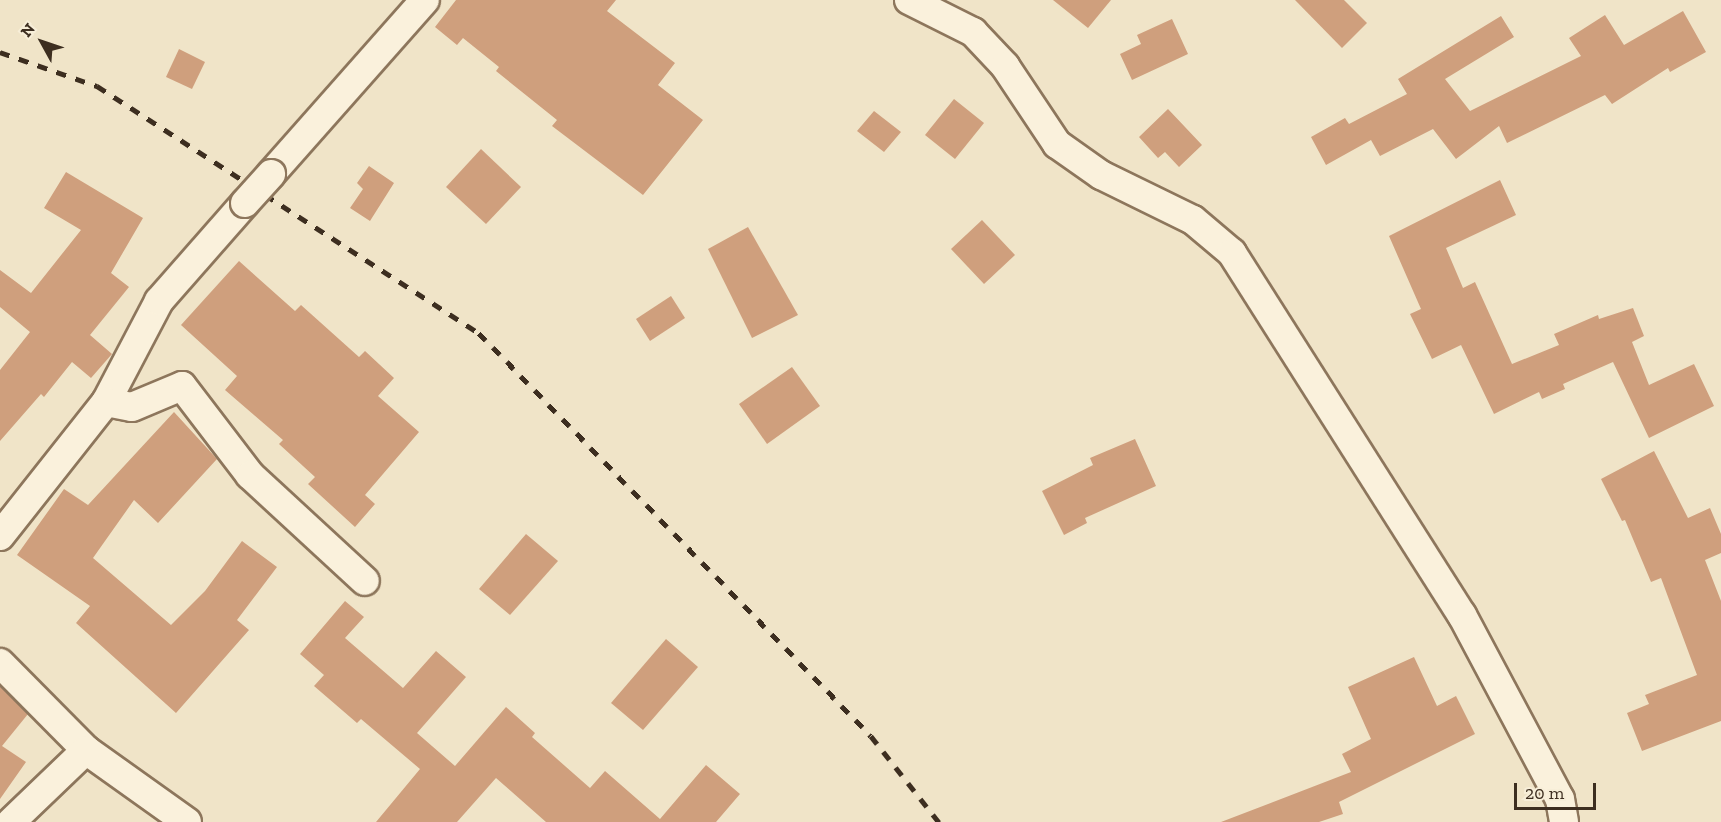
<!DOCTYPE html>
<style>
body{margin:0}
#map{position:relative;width:1721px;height:822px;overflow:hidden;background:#f0e4c8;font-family:"Zilla Slab",serif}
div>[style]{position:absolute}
.building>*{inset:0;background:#cf9f7d}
.roads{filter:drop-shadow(2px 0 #8d765c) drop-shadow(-2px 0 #8d765c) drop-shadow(0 2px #8d765c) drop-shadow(0 -2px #8d765c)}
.street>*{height:28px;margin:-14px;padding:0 14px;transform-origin:14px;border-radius:14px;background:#faf1dc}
.rail>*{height:4.5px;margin-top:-2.25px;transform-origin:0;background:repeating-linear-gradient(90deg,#3d2e20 0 10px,transparent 0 20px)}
.bridges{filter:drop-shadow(2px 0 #8d765c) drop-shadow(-2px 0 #8d765c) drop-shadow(0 2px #8d765c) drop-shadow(0 -2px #8d765c)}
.street-bridge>*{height:28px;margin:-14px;padding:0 14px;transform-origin:14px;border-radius:14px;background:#faf1dc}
span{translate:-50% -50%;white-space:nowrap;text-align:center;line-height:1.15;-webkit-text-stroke:5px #f7eed8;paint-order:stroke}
.north{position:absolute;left:12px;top:12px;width:60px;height:60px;-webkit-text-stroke:4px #f7eed8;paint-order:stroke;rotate:310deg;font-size:16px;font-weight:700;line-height:24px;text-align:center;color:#3d2e20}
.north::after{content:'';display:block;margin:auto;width:21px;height:27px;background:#3d2e20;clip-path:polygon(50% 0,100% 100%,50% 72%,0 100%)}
.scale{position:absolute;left:1514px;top:783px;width:82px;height:27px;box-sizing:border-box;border:3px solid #3d2e20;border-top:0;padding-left:8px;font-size:18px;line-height:21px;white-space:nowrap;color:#3d2e20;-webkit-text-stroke:4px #f7eed8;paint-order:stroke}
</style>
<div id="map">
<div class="building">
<i style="clip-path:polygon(456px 0,616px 0,607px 11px,675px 63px,658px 85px,703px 120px,643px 195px,552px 126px,557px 120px,496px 71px,499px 67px,463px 38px,457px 45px,435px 27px)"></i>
<i style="clip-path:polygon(1053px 0,1111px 0,1088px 28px)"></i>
<i style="clip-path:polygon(1295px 0,1344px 0,1367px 23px,1342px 48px)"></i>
<i style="clip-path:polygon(1683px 11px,1706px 52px,1670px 72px,1668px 68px,1612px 104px,1605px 95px,1507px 143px,1499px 126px,1456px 159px,1433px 129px,1380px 156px,1371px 140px,1326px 165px,1311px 137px,1345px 118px,1349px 124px,1407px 94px,1398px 79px,1501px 16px,1514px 37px,1445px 79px,1470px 111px,1581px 56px,1569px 38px,1605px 15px,1624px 45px)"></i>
<i style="clip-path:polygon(1172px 19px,1188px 54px,1132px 80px,1120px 54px,1141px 44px,1137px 35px)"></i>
<i style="clip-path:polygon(179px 49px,205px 62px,192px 89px,166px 77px)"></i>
<i style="clip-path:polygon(954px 99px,984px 123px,955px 159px,925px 135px)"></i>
<i style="clip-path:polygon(1168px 109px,1202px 145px,1179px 167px,1165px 152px,1158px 158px,1139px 137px)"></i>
<i style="clip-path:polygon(874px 111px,901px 132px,884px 152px,857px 131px)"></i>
<i style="clip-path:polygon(481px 149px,521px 187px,486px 224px,446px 187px)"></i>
<i style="clip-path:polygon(369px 166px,394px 183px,370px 221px,350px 208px,363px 189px,357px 183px)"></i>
<i style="clip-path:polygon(66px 172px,143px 218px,111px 273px,129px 287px,90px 335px,112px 354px,91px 378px,72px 362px,44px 397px,41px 394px,0 441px,0 370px,30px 332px,0 307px,0 270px,31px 293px,81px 230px,44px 208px)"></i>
<i style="clip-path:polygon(1500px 180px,1516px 215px,1446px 248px,1463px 288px,1475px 282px,1512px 364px,1559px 345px,1554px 334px,1598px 315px,1599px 319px,1633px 308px,1644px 336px,1632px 342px,1649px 385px,1694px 364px,1714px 406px,1649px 438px,1613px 362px,1563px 384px,1565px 389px,1542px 399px,1539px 392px,1494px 414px,1461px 345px,1432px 359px,1410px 314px,1421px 309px,1389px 236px)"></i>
<i style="clip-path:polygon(982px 220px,1015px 255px,984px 284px,951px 249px)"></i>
<i style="clip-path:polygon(748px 227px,798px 315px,752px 338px,708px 249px)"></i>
<i style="clip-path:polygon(239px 261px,295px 311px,301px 305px,359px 357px,365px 351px,394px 378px,378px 396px,419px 432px,365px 495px,375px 504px,355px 527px,308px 484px,315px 477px,279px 444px,283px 440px,225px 390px,237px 376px,181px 325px)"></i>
<i style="clip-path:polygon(671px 296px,685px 318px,650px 341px,636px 319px)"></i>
<i style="clip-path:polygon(792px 367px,820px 406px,767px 444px,739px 404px)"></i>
<i style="clip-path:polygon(174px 412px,217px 459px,158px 523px,134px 500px,93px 558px,171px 625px,205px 591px,242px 541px,277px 567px,237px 620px,249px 630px,176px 713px,76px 623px,90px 606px,17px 555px,64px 489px,88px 505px)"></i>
<i style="clip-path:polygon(1135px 439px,1156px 486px,1085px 518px,1087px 523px,1064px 535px,1042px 491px,1093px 465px,1090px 458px)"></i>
<i style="clip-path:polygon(1654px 451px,1688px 518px,1710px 508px,1721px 534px,1721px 553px,1705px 560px,1721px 601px,1721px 721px,1642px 751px,1627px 713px,1649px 704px,1645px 695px,1697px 675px,1661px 578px,1651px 582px,1625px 520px,1622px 521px,1601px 479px)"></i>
<i style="clip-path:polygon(526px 534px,558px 561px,510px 615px,479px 589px)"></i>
<i style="clip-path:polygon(345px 601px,364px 617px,345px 638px,403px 688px,436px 651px,466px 677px,417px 733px,455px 766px,506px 707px,535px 733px,532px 737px,590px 788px,605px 771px,660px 819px,706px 765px,740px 794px,716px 822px,546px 822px,496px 778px,457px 822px,376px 822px,420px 769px,361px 719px,357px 723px,314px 686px,324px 675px,300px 654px)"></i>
<i style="clip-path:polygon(666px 639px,698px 667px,643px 730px,611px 703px)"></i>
<i style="clip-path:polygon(1414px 657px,1437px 706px,1456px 696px,1475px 734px,1339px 802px,1343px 814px,1319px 822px,1221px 822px,1351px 772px,1342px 754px,1371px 739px,1348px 687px)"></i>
<i style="clip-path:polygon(0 686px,28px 714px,2px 746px,26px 762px,0 799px)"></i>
</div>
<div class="roads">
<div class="street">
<i style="left:909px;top:0;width:72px;rotate:26.6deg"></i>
<i style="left:973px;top:32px;width:47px;rotate:46.7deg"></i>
<i style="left:1005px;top:66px;width:94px;rotate:56.3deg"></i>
<i style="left:1057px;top:144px;width:54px;rotate:35.2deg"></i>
<i style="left:1101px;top:175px;width:102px;rotate:26.1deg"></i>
<i style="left:1193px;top:220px;width:51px;rotate:40.2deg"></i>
<i style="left:1232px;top:253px;width:429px;rotate:57.6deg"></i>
<i style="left:1462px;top:615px;width:208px;rotate:62deg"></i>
<i style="left:1560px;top:799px;width:23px;rotate:80deg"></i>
<i style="left:271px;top:174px;width:232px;rotate:-48.5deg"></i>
<i style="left:106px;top:402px;width:114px;rotate:-62.3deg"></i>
<i style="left:159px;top:301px;width:130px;rotate:-48.7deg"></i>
<i style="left:0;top:536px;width:171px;rotate:-51.7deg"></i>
<i style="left:106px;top:402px;width:26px;rotate:11deg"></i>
<i style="left:132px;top:407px;width:54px;rotate:-22.8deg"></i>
<i style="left:182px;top:386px;width:112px;rotate:52.6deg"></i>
<i style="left:250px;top:475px;width:156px;rotate:42.7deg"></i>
<i style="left:0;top:663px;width:122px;rotate:45.3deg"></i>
<i style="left:86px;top:750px;width:124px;rotate:35.5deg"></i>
<i style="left:11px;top:822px;width:104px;rotate:-43.8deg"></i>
</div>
</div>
<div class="rail">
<i style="left:0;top:52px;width:103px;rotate:19.3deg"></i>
<i style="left:97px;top:86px;width:455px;rotate:32.9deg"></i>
<i style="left:479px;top:333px;width:562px;rotate:45.79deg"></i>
<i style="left:871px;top:736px;width:110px;rotate:51.7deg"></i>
</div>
<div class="bridges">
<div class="street-bridge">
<i style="left:245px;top:203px;width:39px;rotate:-48deg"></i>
</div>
</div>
<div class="north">N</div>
<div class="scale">20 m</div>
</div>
